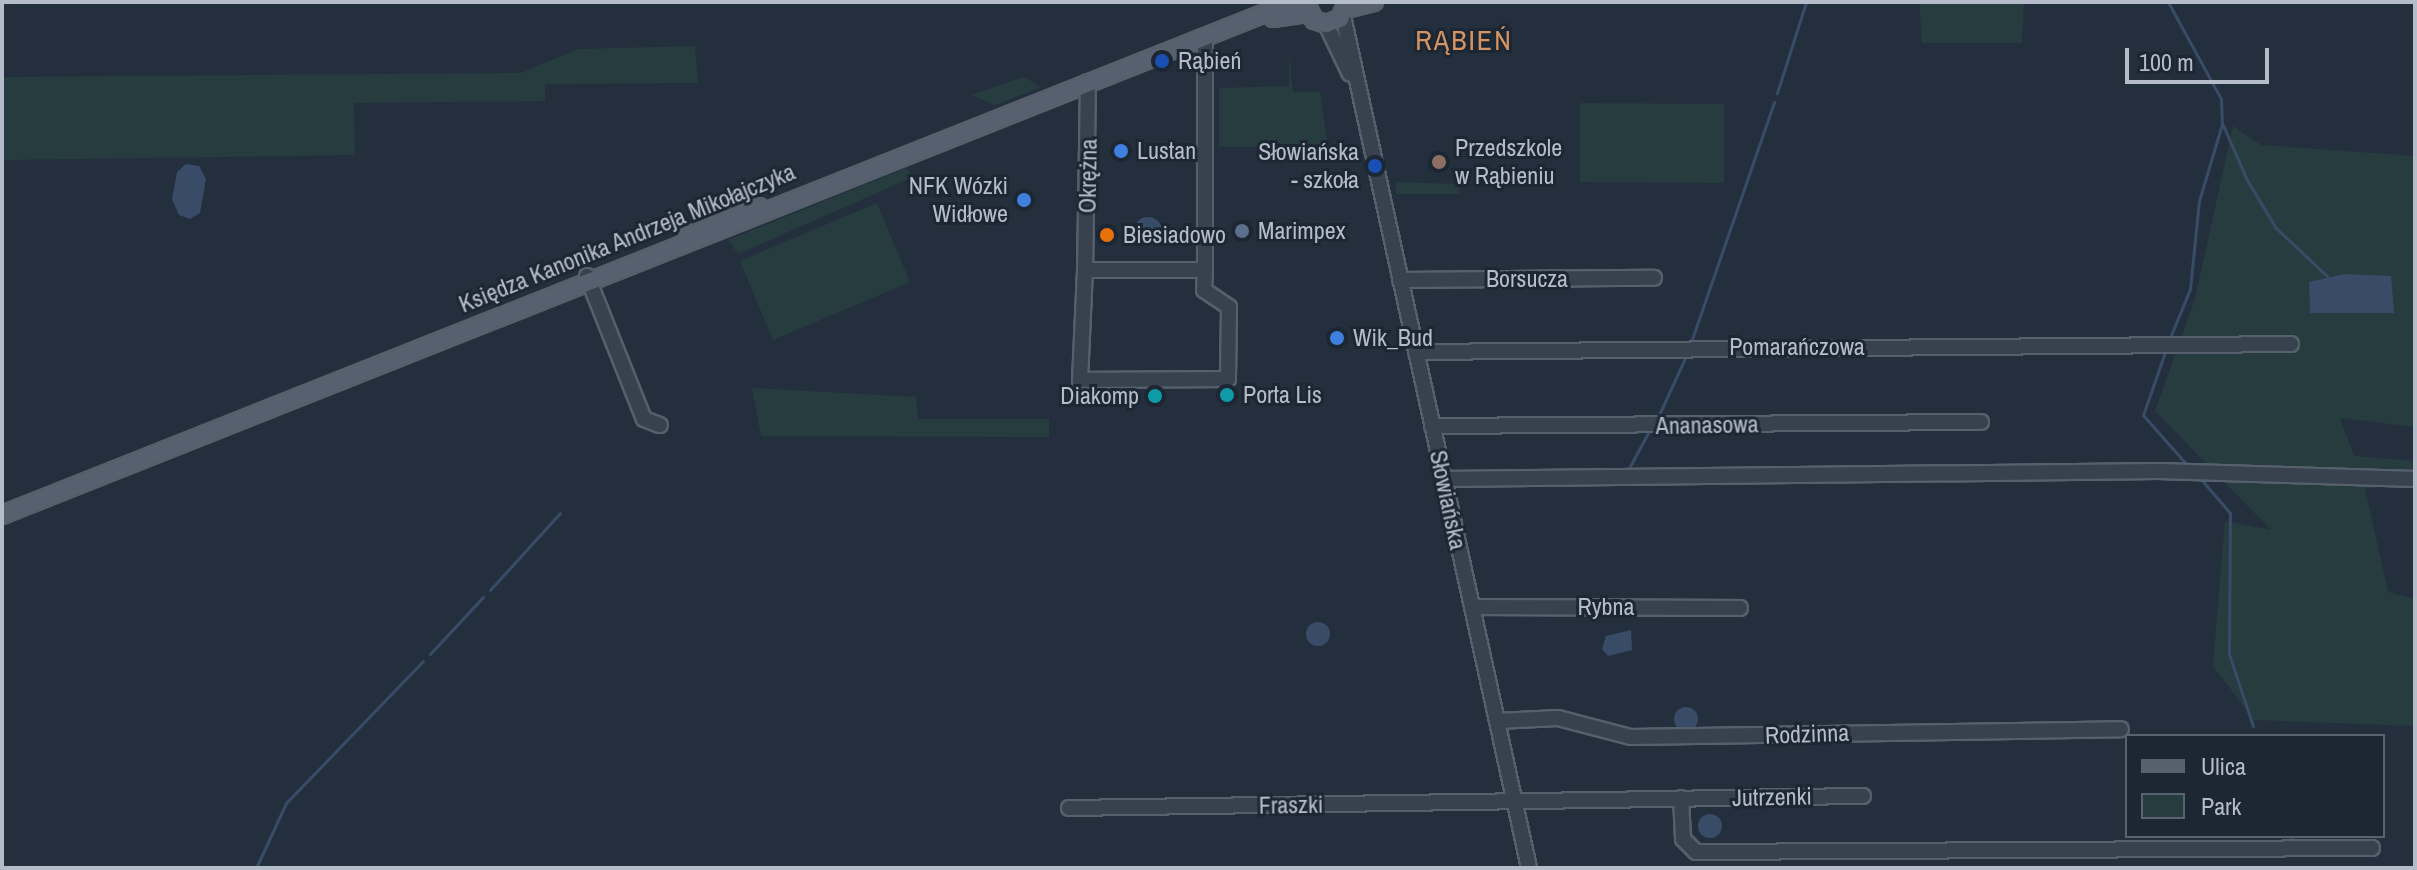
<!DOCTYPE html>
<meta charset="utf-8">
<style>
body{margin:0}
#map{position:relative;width:2417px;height:870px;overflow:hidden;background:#242f3e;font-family:"Archivo Narrow",sans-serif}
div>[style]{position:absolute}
.green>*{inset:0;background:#263c3f}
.water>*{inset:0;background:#394c67}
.round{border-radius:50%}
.stream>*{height:3px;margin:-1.5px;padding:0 1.5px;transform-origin:1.5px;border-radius:1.5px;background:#394c67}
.roads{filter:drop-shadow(2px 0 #565f6c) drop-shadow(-2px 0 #565f6c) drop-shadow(0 2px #565f6c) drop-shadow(0 -2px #565f6c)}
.minor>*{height:14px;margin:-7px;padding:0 7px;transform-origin:7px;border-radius:7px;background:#38414e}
.major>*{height:16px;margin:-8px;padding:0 8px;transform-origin:8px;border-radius:8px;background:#56606e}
.dots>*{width:22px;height:22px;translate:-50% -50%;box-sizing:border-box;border:4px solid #1d2633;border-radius:50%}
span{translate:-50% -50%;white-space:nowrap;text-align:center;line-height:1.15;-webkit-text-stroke:6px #1d2633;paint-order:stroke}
.poi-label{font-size:24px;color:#b4bcc9}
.left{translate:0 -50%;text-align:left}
.right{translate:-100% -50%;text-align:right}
.street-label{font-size:24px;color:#b4bcc9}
.quarter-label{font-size:28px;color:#d59563;letter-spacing:2px}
.frame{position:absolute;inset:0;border:4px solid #b4bcc9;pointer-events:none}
.legend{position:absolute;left:2125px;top:734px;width:260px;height:104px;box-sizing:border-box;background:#1d2633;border:2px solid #59626f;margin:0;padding:10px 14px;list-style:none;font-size:24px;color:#b4bcc9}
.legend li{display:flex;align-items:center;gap:16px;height:40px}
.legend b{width:40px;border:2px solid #59626f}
.scale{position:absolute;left:2125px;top:48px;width:144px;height:36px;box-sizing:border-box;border:4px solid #b4bcc9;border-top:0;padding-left:10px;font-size:24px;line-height:28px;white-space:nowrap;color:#b4bcc9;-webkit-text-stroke:6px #1d2633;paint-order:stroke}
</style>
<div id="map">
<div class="green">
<i style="clip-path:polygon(1919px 2px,2024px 2px,2022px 43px,1922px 43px)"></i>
<i style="clip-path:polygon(695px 46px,698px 83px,545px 84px,545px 101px,354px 103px,355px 155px,2px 160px,2px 77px,521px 73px,578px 49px)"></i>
<i style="clip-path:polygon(1289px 52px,1293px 92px,1320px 92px,1328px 147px,1219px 147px,1219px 88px,1289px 86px)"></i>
<i style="clip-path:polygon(1024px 77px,1041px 87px,995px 105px,971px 95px)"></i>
<i style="clip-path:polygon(1580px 103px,1724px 104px,1724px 183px,1580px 182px)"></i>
<i style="clip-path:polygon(2233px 126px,2261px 145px,2415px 156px,2415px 427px,2340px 418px,2354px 456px,2415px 461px,2415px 482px,2365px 489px,2388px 592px,2415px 599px,2415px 726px,2254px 720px,2213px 666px,2225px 521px,2271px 530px,2155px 411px,2195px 299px)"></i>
<i style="clip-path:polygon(906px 168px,913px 177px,738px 254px,728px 240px)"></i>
<i style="clip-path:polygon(1396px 182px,1459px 184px,1459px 194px,1396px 194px)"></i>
<i style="clip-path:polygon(877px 203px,910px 282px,773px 340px,740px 261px)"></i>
<i style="clip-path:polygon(752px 388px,916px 397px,918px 419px,1049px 419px,1049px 437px,761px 436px)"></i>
</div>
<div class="water">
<i style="clip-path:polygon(186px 164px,199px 166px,206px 179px,200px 213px,190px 219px,179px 215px,172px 199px,177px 172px)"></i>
<i class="round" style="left:1134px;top:217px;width:28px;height:28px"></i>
<i style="clip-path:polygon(2344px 274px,2391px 276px,2394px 313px,2310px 313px,2309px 282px)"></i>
<i class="round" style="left:1306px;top:622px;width:24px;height:24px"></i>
<i style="clip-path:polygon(1631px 630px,1632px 650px,1608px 656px,1602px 649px,1606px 636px)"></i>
<i class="round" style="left:1674px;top:707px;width:24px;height:24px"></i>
<i class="round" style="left:1698px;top:814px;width:24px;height:24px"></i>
</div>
<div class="stream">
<i style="left:2168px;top:2px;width:111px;rotate:61.3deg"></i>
<i style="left:2221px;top:99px;width:24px;rotate:88deg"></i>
<i style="left:2222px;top:123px;width:62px;rotate:66.3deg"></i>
<i style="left:2247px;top:180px;width:56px;rotate:58.9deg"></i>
<i style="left:2276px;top:228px;width:70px;rotate:43.3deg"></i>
<i style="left:1777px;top:93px;width:96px;rotate:-72.3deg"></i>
<i style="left:2169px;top:340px;width:55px;rotate:-67.6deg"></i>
<i style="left:2190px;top:289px;width:88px;rotate:-84.2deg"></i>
<i style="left:2199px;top:201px;width:80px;rotate:-73.4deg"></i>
<i style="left:1691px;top:342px;width:254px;rotate:-70.9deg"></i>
<i style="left:2165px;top:352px;width:67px;rotate:109.2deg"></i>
<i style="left:2143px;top:415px;width:68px;rotate:48.6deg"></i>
<i style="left:1657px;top:419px;width:69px;rotate:-65.3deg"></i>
<i style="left:1627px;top:472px;width:47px;rotate:-61.8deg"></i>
<i style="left:2200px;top:478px;width:46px;rotate:49.4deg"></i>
<i style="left:2230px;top:513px;width:141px;rotate:90.4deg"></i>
<i style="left:2229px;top:654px;width:76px;rotate:71.6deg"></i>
<i style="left:490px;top:590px;width:104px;rotate:-47.7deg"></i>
<i style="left:430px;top:654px;width:78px;rotate:-47.1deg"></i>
<i style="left:2290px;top:836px;width:2px;rotate:63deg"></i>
<i style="left:256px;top:868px;width:72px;rotate:-65.2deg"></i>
<i style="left:286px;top:803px;width:197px;rotate:-46deg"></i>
</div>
<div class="roads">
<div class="minor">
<i style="left:1343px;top:16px;width:872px;rotate:77.68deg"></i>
<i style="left:1326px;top:24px;width:55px;rotate:64.4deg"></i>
<i style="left:1088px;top:82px;width:188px;rotate:90.9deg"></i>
<i style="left:1085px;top:270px;width:120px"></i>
<i style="left:1205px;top:270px;width:234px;rotate:-90deg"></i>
<i style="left:1085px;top:270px;width:110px;rotate:92.6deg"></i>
<i style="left:1080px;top:380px;width:148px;rotate:-0.4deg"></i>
<i style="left:1228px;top:379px;width:72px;rotate:-89.2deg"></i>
<i style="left:1229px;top:307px;width:30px;rotate:-146deg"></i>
<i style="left:1204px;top:290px;width:20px;rotate:-87deg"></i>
<i style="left:587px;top:276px;width:154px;rotate:68.3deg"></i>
<i style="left:644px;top:419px;width:17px;rotate:21deg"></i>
<i style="left:1400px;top:280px;width:254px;rotate:-0.5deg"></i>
<i style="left:1416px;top:352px;width:875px;rotate:-0.52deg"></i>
<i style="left:1432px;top:426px;width:549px;rotate:-0.42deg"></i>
<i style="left:1444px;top:479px;width:715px;rotate:-0.64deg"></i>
<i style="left:2159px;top:471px;width:256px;rotate:1.8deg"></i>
<i style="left:1472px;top:607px;width:268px;rotate:0.2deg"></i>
<i style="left:1497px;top:721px;width:61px;rotate:-2.8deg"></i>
<i style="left:1558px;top:718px;width:75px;rotate:14.6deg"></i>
<i style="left:1631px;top:737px;width:490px;rotate:-0.9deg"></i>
<i style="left:1681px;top:798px;width:41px;rotate:87.2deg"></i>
<i style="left:1683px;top:839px;width:18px;rotate:45deg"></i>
<i style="left:1696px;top:852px;width:676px;rotate:-0.34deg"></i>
<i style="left:1069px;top:808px;width:794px;rotate:-0.87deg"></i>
</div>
<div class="major">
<i style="left:1306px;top:4px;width:18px;rotate:63deg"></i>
<i style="left:1314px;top:20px;width:13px;rotate:18deg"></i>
<i style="left:1326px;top:24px;width:15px;rotate:-20deg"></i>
<i style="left:1340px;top:19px;width:18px;rotate:-68deg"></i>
<i style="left:1346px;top:9px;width:29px;rotate:-14deg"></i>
<i style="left:1273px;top:18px;width:35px;rotate:-8deg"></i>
<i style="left:688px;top:236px;width:77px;rotate:-22.2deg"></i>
<i style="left:2px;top:515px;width:1389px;rotate:-21.67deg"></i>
</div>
</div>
<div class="dots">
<i style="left:1162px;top:61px;background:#1a4fb4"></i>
<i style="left:1121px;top:151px;background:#3f7fe0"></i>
<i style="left:1439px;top:162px;background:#8d6e63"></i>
<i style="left:1375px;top:166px;background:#1a4fb4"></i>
<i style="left:1024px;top:200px;background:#3f7fe0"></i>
<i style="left:1242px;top:231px;background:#5c6f8a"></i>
<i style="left:1107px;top:235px;background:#e8710a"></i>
<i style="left:1337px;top:338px;background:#3f7fe0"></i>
<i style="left:1227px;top:395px;background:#0f9aa8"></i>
<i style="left:1155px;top:396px;background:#0f9aa8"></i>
</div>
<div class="poi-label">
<span class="left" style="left:1178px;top:61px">Rąbień</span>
<span class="left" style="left:1455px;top:162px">Przedszkole<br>w Rąbieniu</span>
<span class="left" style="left:1137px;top:151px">Lustan</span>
<span class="right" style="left:1359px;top:166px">Słowiańska<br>- szkoła</span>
<span class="right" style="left:1008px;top:200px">NFK Wózki<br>Widłowe</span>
<span class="left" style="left:1258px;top:231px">Marimpex</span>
<span class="left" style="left:1123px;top:235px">Biesiadowo</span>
<span class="left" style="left:1353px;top:338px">Wik_Bud</span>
<span class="left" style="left:1243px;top:395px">Porta Lis</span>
<span class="right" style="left:1139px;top:396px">Diakomp</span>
</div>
<div class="street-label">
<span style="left:1088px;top:176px;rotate:-89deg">Okrężna</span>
<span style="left:627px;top:238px;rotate:-22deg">Księdza Kanonika Andrzeja Mikołajczyka</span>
<span style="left:1527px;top:279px">Borsucza</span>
<span style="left:1797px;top:347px">Pomarańczowa</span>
<span style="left:1707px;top:425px;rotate:-1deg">Ananasowa</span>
<span style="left:1448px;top:500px;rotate:78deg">Słowiańska</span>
<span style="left:1606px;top:607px">Rybna</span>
<span style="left:1807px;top:734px;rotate:-2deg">Rodzinna</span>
<span style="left:1772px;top:797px;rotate:-1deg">Jutrzenki</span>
<span style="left:1291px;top:805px;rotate:-1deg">Fraszki</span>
</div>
<div class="quarter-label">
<span style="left:1464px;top:40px">RĄBIEŃ</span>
</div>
<div class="frame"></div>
<ul class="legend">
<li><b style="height:10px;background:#56606e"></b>Ulica</li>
<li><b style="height:22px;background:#263c3f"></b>Park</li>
</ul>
<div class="scale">100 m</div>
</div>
